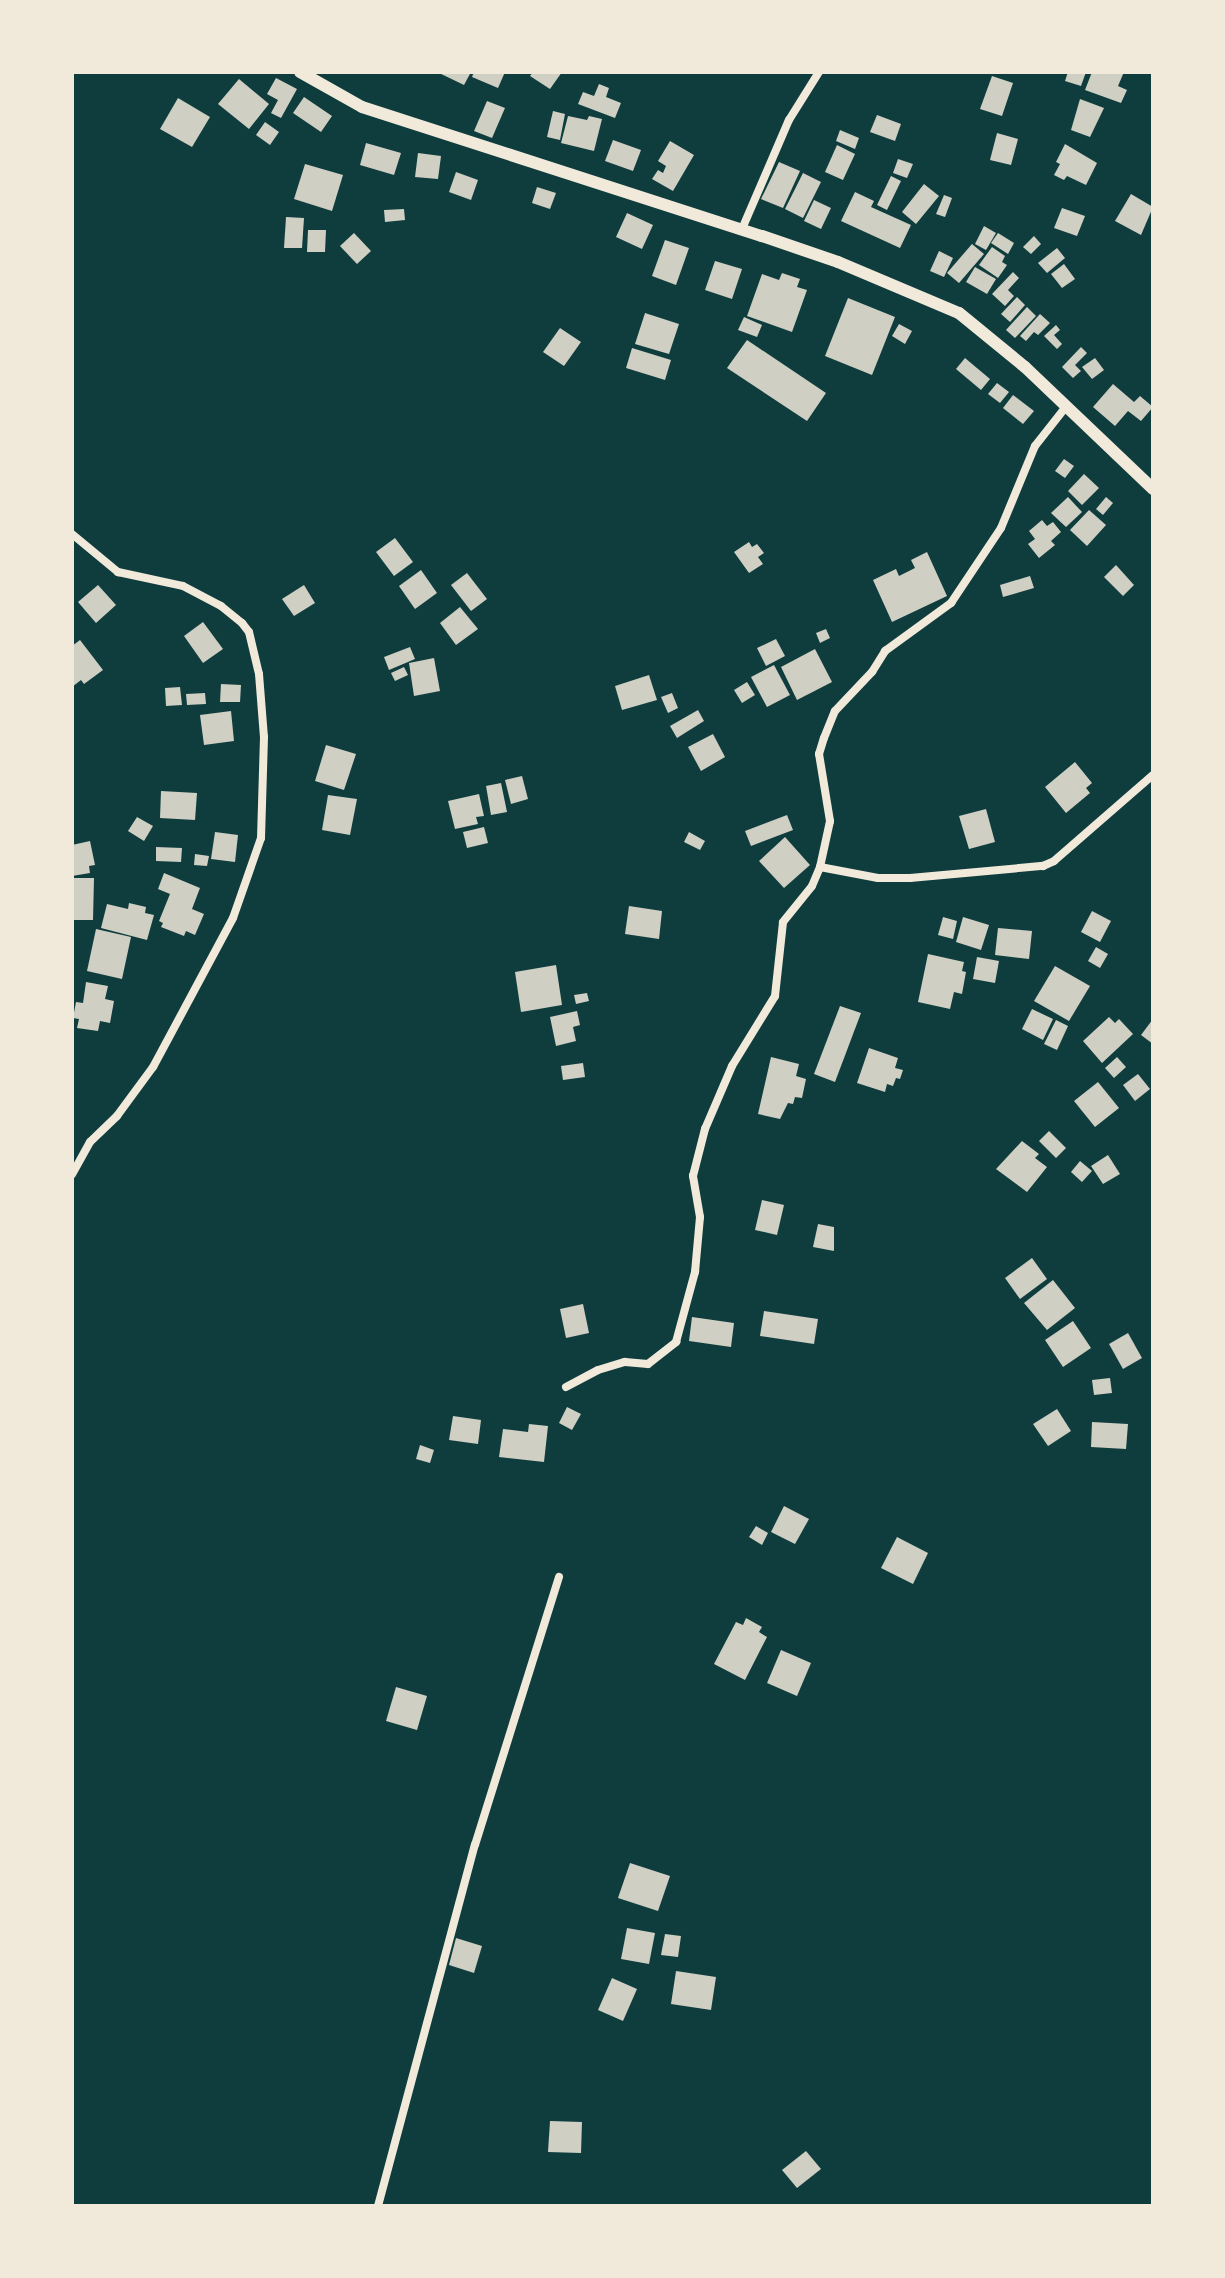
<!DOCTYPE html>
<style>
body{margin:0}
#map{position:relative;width:1225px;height:2278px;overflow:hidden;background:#0f3d3e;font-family:"Golos Text",sans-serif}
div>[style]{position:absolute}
.building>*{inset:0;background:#cfcfc3}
.minor>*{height:8px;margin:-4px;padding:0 4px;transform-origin:4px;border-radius:4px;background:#f1e9da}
.primary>*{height:12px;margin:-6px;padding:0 6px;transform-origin:6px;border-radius:6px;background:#f1e9da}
span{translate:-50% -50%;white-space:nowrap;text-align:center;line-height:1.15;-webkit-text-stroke:8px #f1e9da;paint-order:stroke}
.frame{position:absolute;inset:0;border:74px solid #f1e9da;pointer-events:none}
</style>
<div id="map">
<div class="building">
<i style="clip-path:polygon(437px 72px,471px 72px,464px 85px)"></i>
<i style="clip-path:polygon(474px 72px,505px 72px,498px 88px,472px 77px)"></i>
<i style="clip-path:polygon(533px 72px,562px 72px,550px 89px,530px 76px)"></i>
<i style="clip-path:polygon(1068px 72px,1086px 72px,1081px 86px,1065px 81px)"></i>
<i style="clip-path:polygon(1092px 72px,1124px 72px,1118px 86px,1127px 90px,1121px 103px,1085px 90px)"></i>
<i style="clip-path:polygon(992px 76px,1013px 83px,1002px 116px,980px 109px)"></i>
<i style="clip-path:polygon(276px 78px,297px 89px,281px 118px,271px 113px,278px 100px,267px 94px)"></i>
<i style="clip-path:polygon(239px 79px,269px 104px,249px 129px,218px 104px)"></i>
<i style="clip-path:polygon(599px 84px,609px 88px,606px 97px,621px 103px,615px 118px,578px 104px,583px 92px,594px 96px)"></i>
<i style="clip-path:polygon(304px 97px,332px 116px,321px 132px,293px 113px)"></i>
<i style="clip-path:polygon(178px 98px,210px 117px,192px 147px,160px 129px)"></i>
<i style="clip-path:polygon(1080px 99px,1104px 108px,1090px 137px,1071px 130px)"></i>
<i style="clip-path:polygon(487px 101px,505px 108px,492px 138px,474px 131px)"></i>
<i style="clip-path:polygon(553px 111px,565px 114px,560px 140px,547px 137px)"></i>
<i style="clip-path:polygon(877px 115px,901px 124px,895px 141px,870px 132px)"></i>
<i style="clip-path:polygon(568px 116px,587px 120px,589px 116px,602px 119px,594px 151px,561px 143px)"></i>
<i style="clip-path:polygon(265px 122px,279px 132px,270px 145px,256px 135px)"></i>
<i style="clip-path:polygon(840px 130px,859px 138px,855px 149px,836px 141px)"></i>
<i style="clip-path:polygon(997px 133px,1018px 139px,1011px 165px,990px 160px)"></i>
<i style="clip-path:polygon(613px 140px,641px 150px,633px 171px,605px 161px)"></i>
<i style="clip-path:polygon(670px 141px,694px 155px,673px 191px,652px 179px,658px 170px,663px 173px,666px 166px,658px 161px)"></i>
<i style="clip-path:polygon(366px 143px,401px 153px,394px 175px,360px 165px)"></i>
<i style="clip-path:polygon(1065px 144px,1097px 163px,1086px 185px,1067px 176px,1064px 180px,1054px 175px,1060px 164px,1056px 162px)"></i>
<i style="clip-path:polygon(837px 145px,855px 154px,843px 180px,825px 172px)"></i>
<i style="clip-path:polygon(418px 153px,441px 156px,438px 179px,415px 177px)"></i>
<i style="clip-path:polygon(898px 159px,913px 164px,907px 178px,893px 173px)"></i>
<i style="clip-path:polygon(779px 162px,800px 171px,783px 208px,761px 199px)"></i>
<i style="clip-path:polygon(305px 164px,343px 175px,332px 211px,294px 199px)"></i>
<i style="clip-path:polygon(456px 172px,478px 180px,471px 200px,449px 192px)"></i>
<i style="clip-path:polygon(803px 173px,821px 182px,803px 218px,785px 209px)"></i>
<i style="clip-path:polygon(891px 176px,901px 181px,887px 210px,877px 205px)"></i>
<i style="clip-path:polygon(924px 184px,939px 196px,916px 224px,902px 212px)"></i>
<i style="clip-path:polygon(537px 187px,556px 193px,550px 209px,532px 203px)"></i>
<i style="clip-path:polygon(855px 192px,874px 201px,871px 207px,911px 225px,900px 248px,841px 221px)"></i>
<i style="clip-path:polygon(1131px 194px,1153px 207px,1141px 235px,1115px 221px)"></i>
<i style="clip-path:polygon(944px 195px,952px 198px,945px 217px,936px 214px)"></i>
<i style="clip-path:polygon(814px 200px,831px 208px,821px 229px,804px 221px)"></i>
<i style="clip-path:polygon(1062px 208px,1085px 216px,1077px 236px,1054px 228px)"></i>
<i style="clip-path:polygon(404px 209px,405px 220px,385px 222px,384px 210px)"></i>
<i style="clip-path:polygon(627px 213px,653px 225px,642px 249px,616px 237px)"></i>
<i style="clip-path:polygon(286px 217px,304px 218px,302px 248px,284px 248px)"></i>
<i style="clip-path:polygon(984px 226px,996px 233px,986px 250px,975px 244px)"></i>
<i style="clip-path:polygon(308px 230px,326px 230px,325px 252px,307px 252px)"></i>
<i style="clip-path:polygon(354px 233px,371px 251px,357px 264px,340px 246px)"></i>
<i style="clip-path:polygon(998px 233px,1014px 243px,1008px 254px,991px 243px)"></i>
<i style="clip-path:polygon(1034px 236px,1041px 244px,1031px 254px,1023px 247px)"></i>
<i style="clip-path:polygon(665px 240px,689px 248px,676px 285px,652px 276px)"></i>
<i style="clip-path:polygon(972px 244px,984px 254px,959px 283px,947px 273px)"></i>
<i style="clip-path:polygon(992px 247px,1005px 256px,1002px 262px,1007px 265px,998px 278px,979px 265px)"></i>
<i style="clip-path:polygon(1057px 248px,1065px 258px,1047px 273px,1038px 263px)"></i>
<i style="clip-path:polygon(939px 251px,953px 258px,944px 277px,930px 271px)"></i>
<i style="clip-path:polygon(715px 261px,742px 269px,732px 299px,705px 290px)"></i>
<i style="clip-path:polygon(1064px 264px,1075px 279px,1062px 288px,1051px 274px)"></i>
<i style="clip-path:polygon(975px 267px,996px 279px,987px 294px,966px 282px)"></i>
<i style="clip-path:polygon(1013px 272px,1019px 278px,1008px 290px,1014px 296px,1005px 306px,992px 294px)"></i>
<i style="clip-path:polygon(782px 273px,800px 279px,797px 287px,807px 290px,792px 332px,747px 316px,762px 274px,779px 280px)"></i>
<i style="clip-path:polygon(1017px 297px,1025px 305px,1010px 322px,1001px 314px)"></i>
<i style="clip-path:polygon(848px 298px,895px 317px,872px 375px,825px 356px)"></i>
<i style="clip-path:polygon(1027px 307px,1036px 316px,1015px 338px,1006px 330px)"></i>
<i style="clip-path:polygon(645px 313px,679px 324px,669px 354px,635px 344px)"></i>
<i style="clip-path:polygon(1040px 314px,1050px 323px,1038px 335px,1034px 332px,1026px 341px,1020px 336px)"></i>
<i style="clip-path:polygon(744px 317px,762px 325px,757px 337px,738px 330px)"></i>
<i style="clip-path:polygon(899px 324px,912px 331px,905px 344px,892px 336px)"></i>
<i style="clip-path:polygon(1056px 325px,1060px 330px,1054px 335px,1062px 344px,1057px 349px,1044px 336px)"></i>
<i style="clip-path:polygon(560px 328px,581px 342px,564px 366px,543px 352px)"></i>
<i style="clip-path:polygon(747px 340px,826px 393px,807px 421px,727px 368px)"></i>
<i style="clip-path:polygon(1081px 347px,1087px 353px,1075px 365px,1081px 371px,1073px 378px,1062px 367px)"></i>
<i style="clip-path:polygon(632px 348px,671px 360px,665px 380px,626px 368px)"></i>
<i style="clip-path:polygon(965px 358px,990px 379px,981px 390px,956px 369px)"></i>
<i style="clip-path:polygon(1095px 358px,1104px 370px,1092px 379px,1082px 367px)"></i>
<i style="clip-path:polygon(997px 383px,1009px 392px,1000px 403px,988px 394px)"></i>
<i style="clip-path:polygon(1113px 384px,1134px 402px,1140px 396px,1153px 407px,1141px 421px,1128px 411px,1115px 426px,1093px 407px)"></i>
<i style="clip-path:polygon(1013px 395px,1034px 411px,1023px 424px,1003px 408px)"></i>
<i style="clip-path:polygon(1064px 459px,1074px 466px,1065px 478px,1055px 471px)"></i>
<i style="clip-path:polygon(1084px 474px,1099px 488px,1082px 505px,1068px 491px)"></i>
<i style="clip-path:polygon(1068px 497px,1082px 512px,1066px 527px,1051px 513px)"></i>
<i style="clip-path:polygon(1106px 497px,1113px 503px,1103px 515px,1096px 509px)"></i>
<i style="clip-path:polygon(1089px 510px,1106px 525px,1087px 546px,1070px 530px)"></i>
<i style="clip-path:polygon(1042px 520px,1047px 526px,1053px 522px,1061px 532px,1051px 541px,1055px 545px,1039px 558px,1028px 544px,1035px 539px,1029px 531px)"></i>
<i style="clip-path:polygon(395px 538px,413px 562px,394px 576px,376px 552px)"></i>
<i style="clip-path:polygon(749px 542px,752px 547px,757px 544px,764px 553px,758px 557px,763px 564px,749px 573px,734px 552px)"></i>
<i style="clip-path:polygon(927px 552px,947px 596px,892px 622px,873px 580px,896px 569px,899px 576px,915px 568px,911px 560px)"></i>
<i style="clip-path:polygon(1116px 565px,1134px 585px,1123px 596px,1104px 577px)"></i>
<i style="clip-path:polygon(421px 570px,437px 593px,415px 609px,399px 586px)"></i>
<i style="clip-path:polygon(467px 573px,487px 599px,471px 611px,451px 585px)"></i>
<i style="clip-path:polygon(1030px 576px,1034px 588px,1003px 597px,1000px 585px)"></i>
<i style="clip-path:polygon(98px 585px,116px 605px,96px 623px,78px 602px)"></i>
<i style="clip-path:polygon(304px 585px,315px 603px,294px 616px,282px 599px)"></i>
<i style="clip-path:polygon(460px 607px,478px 629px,456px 645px,440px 623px)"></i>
<i style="clip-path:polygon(203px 622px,223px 649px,203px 663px,184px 636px)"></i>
<i style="clip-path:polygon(826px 629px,830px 638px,820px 643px,816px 633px)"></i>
<i style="clip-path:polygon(776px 639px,785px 656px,766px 666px,757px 648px)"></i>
<i style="clip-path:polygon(80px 640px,103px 670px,84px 684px,81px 680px,72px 687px,72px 646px)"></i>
<i style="clip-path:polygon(410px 647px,415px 659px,389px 670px,384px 657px)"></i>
<i style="clip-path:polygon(815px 649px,832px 682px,797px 700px,781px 667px)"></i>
<i style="clip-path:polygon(434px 658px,440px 691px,414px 696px,409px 663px)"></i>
<i style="clip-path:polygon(774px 665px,790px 695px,767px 707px,751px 677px)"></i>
<i style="clip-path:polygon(404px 667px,408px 675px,395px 681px,391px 673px)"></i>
<i style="clip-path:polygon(649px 675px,657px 700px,622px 710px,615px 686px)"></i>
<i style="clip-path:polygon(747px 682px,755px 695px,742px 703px,734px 690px)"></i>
<i style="clip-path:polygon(221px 684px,241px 685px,240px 702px,220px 702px)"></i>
<i style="clip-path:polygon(180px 687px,182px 705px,166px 706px,165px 688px)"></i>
<i style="clip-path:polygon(205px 693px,206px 704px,187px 705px,186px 694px)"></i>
<i style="clip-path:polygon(672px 693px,678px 708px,668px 713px,661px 697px)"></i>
<i style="clip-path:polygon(698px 710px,704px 721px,677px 738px,670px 726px)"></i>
<i style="clip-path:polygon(231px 711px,234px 741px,204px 745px,200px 715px)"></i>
<i style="clip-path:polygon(713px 734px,725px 757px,701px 771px,688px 747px)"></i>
<i style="clip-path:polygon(326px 745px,356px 754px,344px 790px,315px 781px)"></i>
<i style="clip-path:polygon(1075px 762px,1092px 783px,1086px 788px,1090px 793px,1066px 813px,1045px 787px)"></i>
<i style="clip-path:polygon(522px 776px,528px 799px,511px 804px,505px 780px)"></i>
<i style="clip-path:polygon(501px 783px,507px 812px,491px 815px,486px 786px)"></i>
<i style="clip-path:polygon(161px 791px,197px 793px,195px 820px,160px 818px)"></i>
<i style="clip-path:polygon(479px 794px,484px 816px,476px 817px,478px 824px,455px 829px,448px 801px)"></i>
<i style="clip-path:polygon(328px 795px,357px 799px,350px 835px,322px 830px)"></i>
<i style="clip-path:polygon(986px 809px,995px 842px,969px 849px,959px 816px)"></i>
<i style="clip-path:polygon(787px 815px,793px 830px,751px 846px,745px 831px)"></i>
<i style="clip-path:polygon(137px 817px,153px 826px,144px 841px,128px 831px)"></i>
<i style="clip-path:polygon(484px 827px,488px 843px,467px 848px,463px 832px)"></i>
<i style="clip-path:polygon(215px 832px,238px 835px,235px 862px,211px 859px)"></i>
<i style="clip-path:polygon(689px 832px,705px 841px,700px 850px,684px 842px)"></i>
<i style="clip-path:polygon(785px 837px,810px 865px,784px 888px,759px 861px)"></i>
<i style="clip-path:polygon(90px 841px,95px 865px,89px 866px,90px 873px,72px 876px,72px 845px)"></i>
<i style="clip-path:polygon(156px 847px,182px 848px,181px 862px,156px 861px)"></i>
<i style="clip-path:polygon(195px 854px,209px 856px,207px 866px,194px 865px)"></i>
<i style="clip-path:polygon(164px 873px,200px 888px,192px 909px,204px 914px,195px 935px,186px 931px,184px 936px,161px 927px,163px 923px,159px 921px,170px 894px,158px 889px)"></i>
<i style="clip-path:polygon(72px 878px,94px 878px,93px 920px,72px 920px)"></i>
<i style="clip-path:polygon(129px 903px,146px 907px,145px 913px,154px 915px,147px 940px,101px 928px,107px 904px,128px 909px)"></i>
<i style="clip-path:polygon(629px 906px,662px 911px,659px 939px,625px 934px)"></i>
<i style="clip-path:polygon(1092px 911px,1111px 921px,1100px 942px,1081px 932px)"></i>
<i style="clip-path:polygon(943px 917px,957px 921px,953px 939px,938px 935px)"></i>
<i style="clip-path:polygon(963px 917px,989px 925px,981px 950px,956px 942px)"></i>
<i style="clip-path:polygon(998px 928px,1032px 931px,1029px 959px,995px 955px)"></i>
<i style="clip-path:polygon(96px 929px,131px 937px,122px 979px,87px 971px)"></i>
<i style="clip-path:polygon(1096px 947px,1108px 954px,1100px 968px,1088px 961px)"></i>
<i style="clip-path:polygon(928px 954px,964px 962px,962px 971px,966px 972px,962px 994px,954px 992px,950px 1009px,918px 1002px)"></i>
<i style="clip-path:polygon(977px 957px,999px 961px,995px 983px,973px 979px)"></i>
<i style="clip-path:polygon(556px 965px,562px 1005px,521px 1012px,515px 972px)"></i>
<i style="clip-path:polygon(1055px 966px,1090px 986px,1069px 1021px,1034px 1001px)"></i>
<i style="clip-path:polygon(86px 982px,108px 986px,105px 999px,114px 1001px,110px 1023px,100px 1021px,98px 1031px,77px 1028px,79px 1019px,73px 1018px,76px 1002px,83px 1003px)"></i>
<i style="clip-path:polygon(587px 993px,589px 1001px,576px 1004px,574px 995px)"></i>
<i style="clip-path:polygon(840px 1006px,861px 1013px,835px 1082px,814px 1074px)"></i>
<i style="clip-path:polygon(1032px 1009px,1053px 1019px,1043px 1040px,1022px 1029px)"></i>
<i style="clip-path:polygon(577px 1011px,580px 1025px,573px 1027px,576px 1041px,556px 1046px,550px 1017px)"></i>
<i style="clip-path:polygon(1109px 1017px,1115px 1023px,1119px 1019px,1133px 1034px,1102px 1063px,1083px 1041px)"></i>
<i style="clip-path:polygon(1153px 1019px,1153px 1044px,1141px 1035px)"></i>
<i style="clip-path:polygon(1056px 1020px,1068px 1026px,1057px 1050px,1044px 1044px)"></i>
<i style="clip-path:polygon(869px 1048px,898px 1058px,895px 1068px,903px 1070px,900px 1079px,896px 1078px,893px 1086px,887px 1084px,885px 1092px,857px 1083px)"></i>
<i style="clip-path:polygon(771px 1057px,799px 1064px,796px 1076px,806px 1079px,802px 1098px,795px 1097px,793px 1104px,788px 1103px,780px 1119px,758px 1114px)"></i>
<i style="clip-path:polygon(1117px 1057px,1126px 1067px,1114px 1078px,1105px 1068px)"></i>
<i style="clip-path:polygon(583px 1063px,585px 1077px,563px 1080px,561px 1066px)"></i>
<i style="clip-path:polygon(1138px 1074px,1150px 1089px,1135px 1101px,1123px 1085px)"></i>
<i style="clip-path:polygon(1098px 1082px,1119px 1108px,1095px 1127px,1074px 1101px)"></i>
<i style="clip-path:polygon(1049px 1131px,1066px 1148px,1056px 1158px,1039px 1141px)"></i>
<i style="clip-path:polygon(1022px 1141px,1039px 1154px,1035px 1158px,1047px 1167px,1027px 1192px,996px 1169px)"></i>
<i style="clip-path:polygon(1108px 1155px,1120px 1174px,1103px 1184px,1091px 1166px)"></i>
<i style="clip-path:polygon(1080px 1161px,1092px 1171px,1082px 1182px,1071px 1172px)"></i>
<i style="clip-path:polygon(762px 1200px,784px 1205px,777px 1235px,755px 1230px)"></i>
<i style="clip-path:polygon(818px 1224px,834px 1227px,834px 1251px,813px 1247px)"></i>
<i style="clip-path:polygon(1032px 1258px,1047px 1279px,1020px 1299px,1005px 1278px)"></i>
<i style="clip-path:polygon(1053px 1280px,1075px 1308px,1047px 1330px,1024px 1303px)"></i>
<i style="clip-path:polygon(583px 1304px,589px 1333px,566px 1338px,560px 1309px)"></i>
<i style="clip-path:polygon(764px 1311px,818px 1319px,814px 1344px,760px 1336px)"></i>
<i style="clip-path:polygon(692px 1317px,734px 1323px,731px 1347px,689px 1341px)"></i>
<i style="clip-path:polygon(1073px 1321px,1091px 1348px,1063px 1367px,1045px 1340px)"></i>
<i style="clip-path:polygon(1128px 1333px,1142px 1358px,1123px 1369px,1109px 1344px)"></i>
<i style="clip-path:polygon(1110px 1378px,1112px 1393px,1094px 1395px,1092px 1380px)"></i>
<i style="clip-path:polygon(567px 1407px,581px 1414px,572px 1430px,559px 1423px)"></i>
<i style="clip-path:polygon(1057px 1409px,1071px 1431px,1048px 1446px,1033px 1424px)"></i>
<i style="clip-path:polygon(453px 1416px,481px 1420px,478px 1444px,449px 1440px)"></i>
<i style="clip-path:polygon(1092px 1422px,1128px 1424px,1126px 1449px,1091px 1447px)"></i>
<i style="clip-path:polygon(529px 1424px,548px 1426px,544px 1462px,499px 1457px,503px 1429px,528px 1432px)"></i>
<i style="clip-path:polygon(420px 1445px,434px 1450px,430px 1463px,416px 1459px)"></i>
<i style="clip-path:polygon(784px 1506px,809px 1519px,795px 1544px,771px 1532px)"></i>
<i style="clip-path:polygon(756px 1526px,768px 1533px,762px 1545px,749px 1537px)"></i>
<i style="clip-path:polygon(897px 1537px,928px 1553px,913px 1584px,881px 1568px)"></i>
<i style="clip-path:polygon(746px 1618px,762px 1627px,759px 1632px,767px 1637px,745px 1680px,714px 1664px,736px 1622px,743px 1625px)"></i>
<i style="clip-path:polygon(781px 1650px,811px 1663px,797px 1696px,767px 1683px)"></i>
<i style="clip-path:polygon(396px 1687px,427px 1696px,417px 1730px,386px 1721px)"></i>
<i style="clip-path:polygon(630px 1863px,670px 1876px,658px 1911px,618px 1898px)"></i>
<i style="clip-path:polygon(627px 1928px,655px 1933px,649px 1964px,621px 1959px)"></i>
<i style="clip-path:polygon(665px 1934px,681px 1936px,678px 1957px,661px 1955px)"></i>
<i style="clip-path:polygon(456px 1938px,482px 1946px,474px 1973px,449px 1965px)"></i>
<i style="clip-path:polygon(676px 1971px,716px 1977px,711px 2010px,671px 2004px)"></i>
<i style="clip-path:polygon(612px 1978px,637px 1989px,623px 2021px,598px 2010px)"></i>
<i style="clip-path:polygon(550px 2121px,582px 2122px,581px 2153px,548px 2152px)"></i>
<i style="clip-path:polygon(806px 2151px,821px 2169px,797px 2188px,782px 2170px)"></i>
</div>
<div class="minor">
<i style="left:742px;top:229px;width:119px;rotate:-66.7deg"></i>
<i style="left:789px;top:120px;width:57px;rotate:-58deg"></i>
<i style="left:72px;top:534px;width:60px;rotate:39.6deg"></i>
<i style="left:118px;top:572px;width:66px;rotate:12.2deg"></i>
<i style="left:183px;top:586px;width:43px;rotate:27.8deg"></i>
<i style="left:221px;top:606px;width:27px;rotate:39deg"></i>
<i style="left:242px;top:623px;width:11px;rotate:52deg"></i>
<i style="left:249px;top:632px;width:43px;rotate:76.6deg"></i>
<i style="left:259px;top:674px;width:63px;rotate:85.5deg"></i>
<i style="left:264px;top:737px;width:101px;rotate:91.7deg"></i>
<i style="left:261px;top:838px;width:85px;rotate:109.3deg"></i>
<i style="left:233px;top:918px;width:169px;rotate:118.2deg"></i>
<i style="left:153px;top:1067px;width:61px;rotate:126.3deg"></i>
<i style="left:117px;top:1116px;width:37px;rotate:136deg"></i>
<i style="left:90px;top:1142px;width:37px;rotate:119deg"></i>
<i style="left:820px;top:867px;width:59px;rotate:10.7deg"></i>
<i style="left:878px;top:878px;width:32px"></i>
<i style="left:910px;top:878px;width:134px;rotate:-5.2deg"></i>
<i style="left:1043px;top:866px;width:12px;rotate:-24deg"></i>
<i style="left:1054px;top:861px;width:131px;rotate:-41deg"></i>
<i style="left:566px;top:1387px;width:36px;rotate:-28deg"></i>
<i style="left:598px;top:1370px;width:28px;rotate:-17deg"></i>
<i style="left:625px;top:1362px;width:23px;rotate:5deg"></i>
<i style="left:648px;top:1364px;width:36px;rotate:-38deg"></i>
<i style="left:676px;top:1342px;width:73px;rotate:-74.8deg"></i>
<i style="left:695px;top:1272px;width:55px;rotate:-84.8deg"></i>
<i style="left:700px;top:1217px;width:42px;rotate:-99.7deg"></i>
<i style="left:693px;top:1176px;width:49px;rotate:-75.7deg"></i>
<i style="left:705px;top:1129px;width:69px;rotate:-66.8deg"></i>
<i style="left:732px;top:1066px;width:82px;rotate:-58.4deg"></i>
<i style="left:775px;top:996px;width:74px;rotate:-83.8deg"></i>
<i style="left:783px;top:922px;width:46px;rotate:-51.1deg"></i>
<i style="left:812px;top:886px;width:21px;rotate:-67deg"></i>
<i style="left:820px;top:867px;width:47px;rotate:-77.7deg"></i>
<i style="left:830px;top:821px;width:68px;rotate:-99.3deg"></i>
<i style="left:819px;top:754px;width:17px;rotate:-73deg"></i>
<i style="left:824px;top:738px;width:29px;rotate:-68deg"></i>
<i style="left:835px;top:711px;width:54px;rotate:-46.5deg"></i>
<i style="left:872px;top:672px;width:25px;rotate:-58deg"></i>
<i style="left:885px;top:651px;width:82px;rotate:-36deg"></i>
<i style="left:951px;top:603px;width:90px;rotate:-56.3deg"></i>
<i style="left:1001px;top:528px;width:89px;rotate:-67.5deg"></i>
<i style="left:1035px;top:446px;width:48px;rotate:-51.7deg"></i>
<i style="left:378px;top:2206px;width:374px;rotate:-75deg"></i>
<i style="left:475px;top:1845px;width:281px;rotate:-72.6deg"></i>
</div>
<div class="primary">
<i style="left:300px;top:72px;width:71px;rotate:29.4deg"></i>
<i style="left:362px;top:107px;width:420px;rotate:17.9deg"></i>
<i style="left:762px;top:236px;width:80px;rotate:18.9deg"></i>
<i style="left:838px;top:262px;width:131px;rotate:22.9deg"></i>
<i style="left:959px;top:313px;width:85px;rotate:39.3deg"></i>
<i style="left:1025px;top:367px;width:177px;rotate:43.6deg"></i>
</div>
<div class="frame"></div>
</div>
